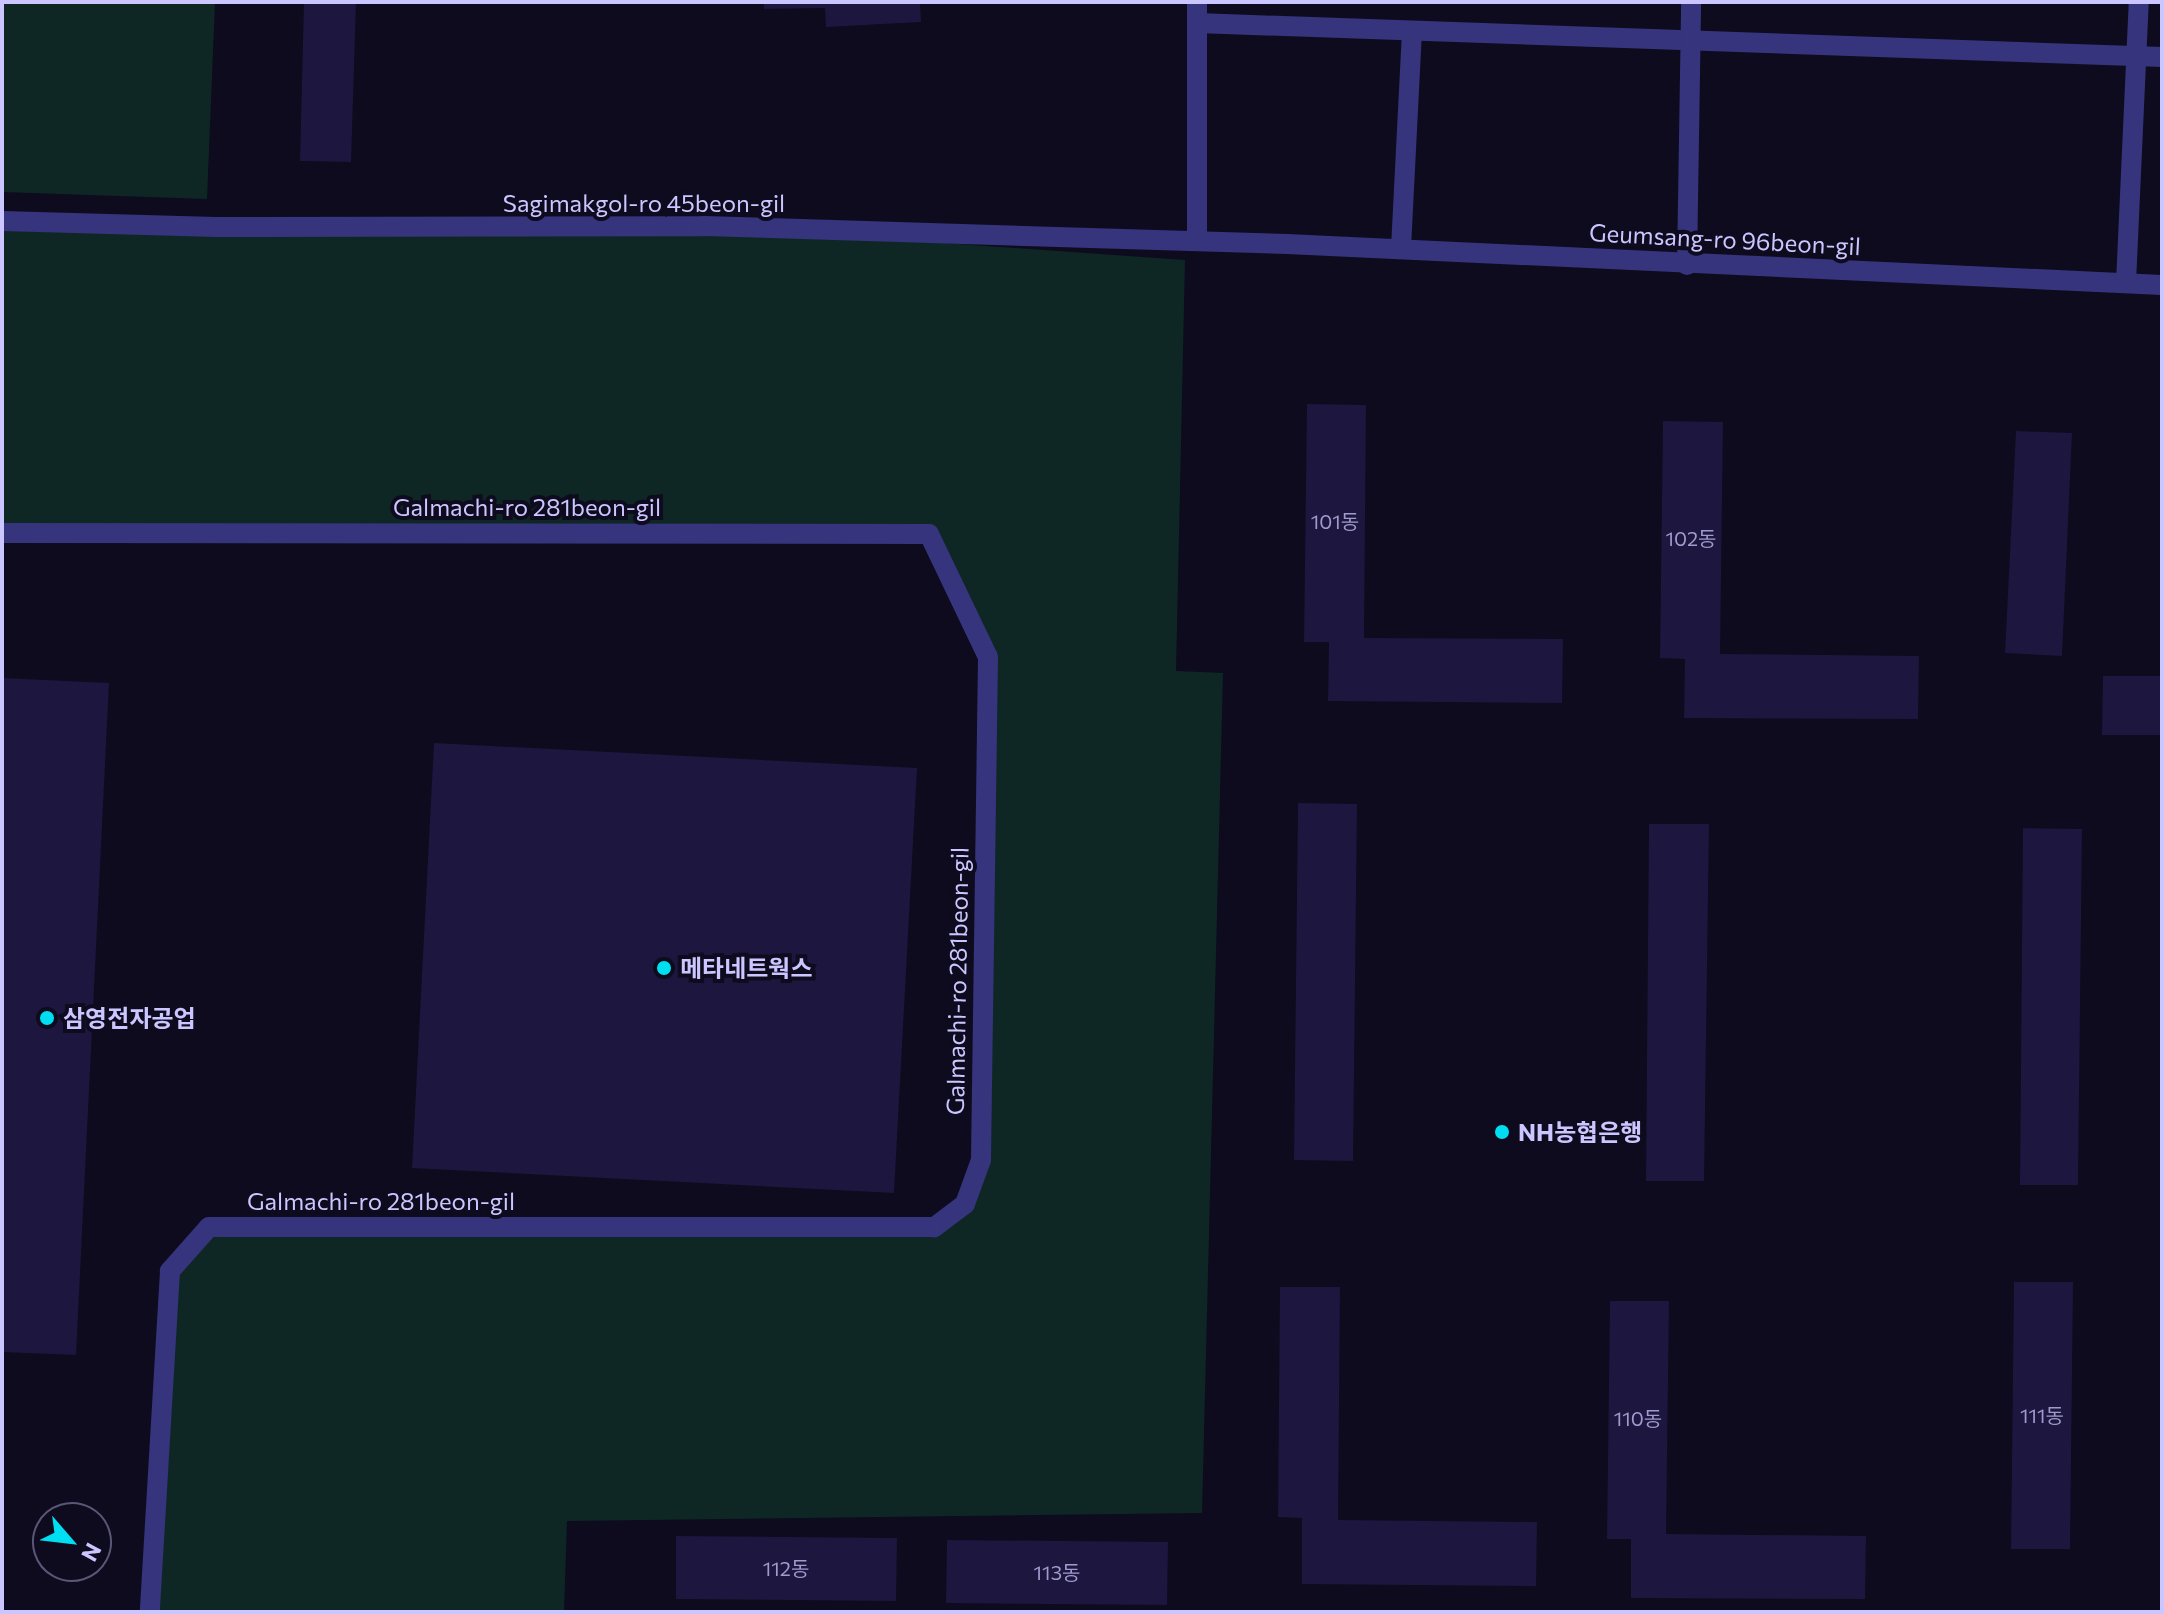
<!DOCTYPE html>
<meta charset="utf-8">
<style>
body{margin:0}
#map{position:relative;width:2164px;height:1614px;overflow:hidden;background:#0d0b1d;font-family:Commissioner,"Noto Sans KR",sans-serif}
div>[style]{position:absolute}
.green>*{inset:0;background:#0e2725}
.building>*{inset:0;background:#1d163e}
.service>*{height:20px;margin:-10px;padding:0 10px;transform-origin:10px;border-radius:10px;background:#35347d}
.minor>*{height:20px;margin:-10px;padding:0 10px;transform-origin:10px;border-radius:10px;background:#35347d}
.dots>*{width:22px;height:22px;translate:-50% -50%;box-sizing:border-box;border:4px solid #0d0b1d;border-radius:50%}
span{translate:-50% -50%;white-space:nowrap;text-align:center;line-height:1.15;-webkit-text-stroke:8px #0d0b1d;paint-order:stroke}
.number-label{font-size:20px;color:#a09acf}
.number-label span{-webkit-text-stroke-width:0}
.street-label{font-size:24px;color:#cbc6ff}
.poi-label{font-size:24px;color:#cbc6ff;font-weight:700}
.left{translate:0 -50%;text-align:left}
.frame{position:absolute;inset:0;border:4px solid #cbc6ff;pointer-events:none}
.north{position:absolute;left:32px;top:1502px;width:80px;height:80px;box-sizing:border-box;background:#0d0b1d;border:2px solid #595677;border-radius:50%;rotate:118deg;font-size:22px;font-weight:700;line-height:32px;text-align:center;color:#cbc6ff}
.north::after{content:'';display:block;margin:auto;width:28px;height:36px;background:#00dff1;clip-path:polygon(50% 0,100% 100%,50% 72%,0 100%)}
</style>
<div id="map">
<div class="green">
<i style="clip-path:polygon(2px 2px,215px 2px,207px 199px,2px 192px)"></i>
<i style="clip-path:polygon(2px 218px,704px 226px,1185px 260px,1176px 671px,1223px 673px,1202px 1513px,567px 1521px,564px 1612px,158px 1612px,170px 1271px,209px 1227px,933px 1227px,965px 1204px,981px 1160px,988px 657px,929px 534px,2px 533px)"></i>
</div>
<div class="building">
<i style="clip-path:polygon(304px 2px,356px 2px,351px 162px,300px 161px)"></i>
<i style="clip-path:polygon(764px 2px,920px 2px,921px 22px,826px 27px,825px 8px,764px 9px)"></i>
<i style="clip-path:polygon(1307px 404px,1366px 405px,1364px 638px,1563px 639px,1562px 703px,1328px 701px,1329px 642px,1304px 642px)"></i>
<i style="clip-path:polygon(1663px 421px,1723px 422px,1720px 654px,1919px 656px,1918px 719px,1684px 718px,1685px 659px,1660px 658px)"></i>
<i style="clip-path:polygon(2016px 431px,2072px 433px,2062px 656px,2005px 653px)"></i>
<i style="clip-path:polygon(2103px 676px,2162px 676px,2162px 735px,2102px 735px)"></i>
<i style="clip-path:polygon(2px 678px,109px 683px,76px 1355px,2px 1352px)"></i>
<i style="clip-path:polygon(434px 743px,917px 768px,894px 1193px,412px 1168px)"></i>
<i style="clip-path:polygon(1298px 803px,1357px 804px,1353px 1161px,1294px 1160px)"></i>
<i style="clip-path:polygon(1649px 824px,1709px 824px,1704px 1181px,1646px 1181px)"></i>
<i style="clip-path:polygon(2023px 828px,2082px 829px,2078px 1185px,2020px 1185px)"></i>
<i style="clip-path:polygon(2014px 1282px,2073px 1282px,2070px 1549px,2011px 1549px)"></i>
<i style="clip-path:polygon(1280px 1287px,1340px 1287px,1338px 1520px,1537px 1522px,1536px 1586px,1302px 1584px,1302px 1518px,1278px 1517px)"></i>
<i style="clip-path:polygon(1610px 1301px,1669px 1301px,1666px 1534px,1866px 1536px,1865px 1599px,1631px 1598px,1631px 1539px,1607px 1539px)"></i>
<i style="clip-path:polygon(676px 1536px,897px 1538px,896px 1601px,676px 1599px)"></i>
<i style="clip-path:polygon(947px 1540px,1168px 1542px,1167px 1605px,946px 1603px)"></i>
</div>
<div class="service">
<i style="left:1197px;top:23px;width:966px;rotate:2.02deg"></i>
<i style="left:1401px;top:248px;width:216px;rotate:-87.1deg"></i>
<i style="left:2px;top:533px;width:927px;rotate:0.06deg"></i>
<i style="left:929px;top:534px;width:136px;rotate:64.4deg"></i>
<i style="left:988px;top:657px;width:503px;rotate:90.8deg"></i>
<i style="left:981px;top:1160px;width:47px;rotate:110deg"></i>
<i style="left:965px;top:1204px;width:39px;rotate:143deg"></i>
<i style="left:934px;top:1227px;width:725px;rotate:180deg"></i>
<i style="left:209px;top:1227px;width:59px;rotate:131.6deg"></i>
<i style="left:170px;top:1271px;width:342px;rotate:93.4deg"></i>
</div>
<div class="minor">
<i style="left:2px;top:221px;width:214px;rotate:1.6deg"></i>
<i style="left:216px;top:227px;width:488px;rotate:-0.1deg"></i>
<i style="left:704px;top:226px;width:583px;rotate:1.77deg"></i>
<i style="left:1287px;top:244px;width:876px;rotate:2.68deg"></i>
<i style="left:1197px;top:241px;width:239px;rotate:-90deg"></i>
<i style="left:1687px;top:265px;width:263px;rotate:-89.1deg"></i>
<i style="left:2126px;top:283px;width:281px;rotate:-87.4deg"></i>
</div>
<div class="dots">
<i style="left:664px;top:968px;background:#00dff1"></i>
<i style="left:47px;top:1018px;background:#00dff1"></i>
<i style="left:1502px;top:1132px;background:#00dff1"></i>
</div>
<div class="number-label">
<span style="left:1335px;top:521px">101동</span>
<span style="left:1691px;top:538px">102동</span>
<span style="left:2042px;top:1415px">111동</span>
<span style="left:1638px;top:1418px">110동</span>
<span style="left:786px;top:1568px">112동</span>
<span style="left:1057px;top:1572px">113동</span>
</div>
<div class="street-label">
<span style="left:644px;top:203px">Sagimakgol-ro 45beon-gil</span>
<span style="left:1725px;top:239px;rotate:3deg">Geumsang-ro 96beon-gil</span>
<span style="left:527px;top:507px">Galmachi-ro 281beon-gil</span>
<span style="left:957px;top:981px;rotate:-89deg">Galmachi-ro 281beon-gil</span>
<span style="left:381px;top:1201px">Galmachi-ro 281beon-gil</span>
</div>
<div class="poi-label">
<span class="left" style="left:680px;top:968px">메타네트웍스</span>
<span class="left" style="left:63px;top:1018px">삼영전자공업</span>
<span class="left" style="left:1518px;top:1132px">NH농협은행</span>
</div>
<div class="frame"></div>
<div class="north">N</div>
</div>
